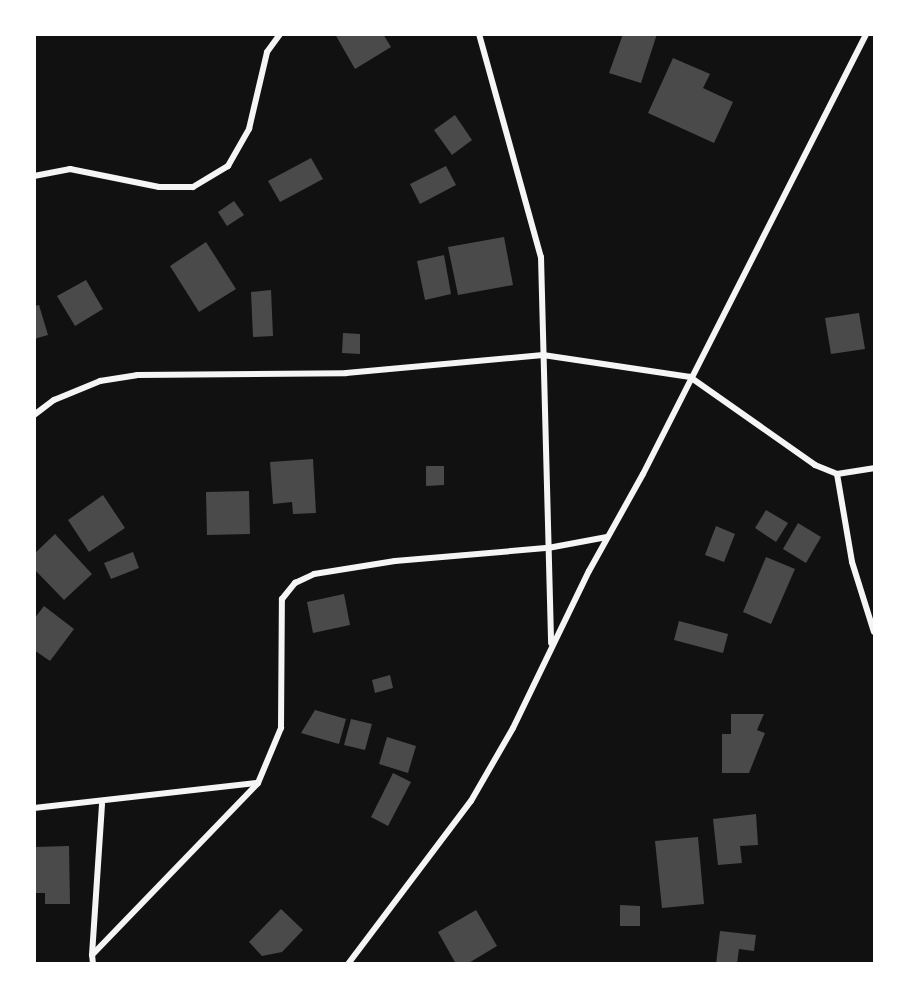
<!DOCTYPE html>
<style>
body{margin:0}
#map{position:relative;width:909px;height:998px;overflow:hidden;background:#111;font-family:Raleway,sans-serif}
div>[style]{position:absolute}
.building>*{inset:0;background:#4a4a4a}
.minor>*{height:6px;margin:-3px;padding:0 3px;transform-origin:3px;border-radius:3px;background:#f5f5f5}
span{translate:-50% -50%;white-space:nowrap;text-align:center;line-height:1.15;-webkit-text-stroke:4.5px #fff;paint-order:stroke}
.frame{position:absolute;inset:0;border:36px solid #fff;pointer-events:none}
</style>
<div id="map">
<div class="building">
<i style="clip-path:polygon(335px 34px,383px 34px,391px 47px,355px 69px)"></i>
<i style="clip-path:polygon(623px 34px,657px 34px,641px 83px,609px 73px)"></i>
<i style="clip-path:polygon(673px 58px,710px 74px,703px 88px,733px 102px,714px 143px,648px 113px)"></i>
<i style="clip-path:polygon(455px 115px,472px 140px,452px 155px,434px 130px)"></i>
<i style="clip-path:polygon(311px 158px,323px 179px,280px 202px,268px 181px)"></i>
<i style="clip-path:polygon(446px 166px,456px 185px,420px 204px,410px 184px)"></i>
<i style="clip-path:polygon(234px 201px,244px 215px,227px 226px,218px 212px)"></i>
<i style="clip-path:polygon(504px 237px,513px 285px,458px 295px,448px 247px)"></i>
<i style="clip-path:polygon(206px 242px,236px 289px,199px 312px,170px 266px)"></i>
<i style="clip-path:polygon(444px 255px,451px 294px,425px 300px,417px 261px)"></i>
<i style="clip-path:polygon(86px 280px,103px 309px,75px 326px,57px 296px)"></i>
<i style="clip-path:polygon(271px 290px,273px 336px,253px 337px,251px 292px)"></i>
<i style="clip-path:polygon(39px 305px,48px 335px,34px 339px,34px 306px)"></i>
<i style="clip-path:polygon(859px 313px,865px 349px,831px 354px,825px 318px)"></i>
<i style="clip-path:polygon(343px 333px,360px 334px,360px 354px,342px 353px)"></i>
<i style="clip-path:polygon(313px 459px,316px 513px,293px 514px,292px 502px,273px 504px,270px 462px)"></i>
<i style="clip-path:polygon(426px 466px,444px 466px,444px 485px,426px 486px)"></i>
<i style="clip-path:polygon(249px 491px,250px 534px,207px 535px,206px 492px)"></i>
<i style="clip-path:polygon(103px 495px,125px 528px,89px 552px,68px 520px)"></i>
<i style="clip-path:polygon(766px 510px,788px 523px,776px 542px,755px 528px)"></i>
<i style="clip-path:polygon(798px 523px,821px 537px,806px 563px,783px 549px)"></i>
<i style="clip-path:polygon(716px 526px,735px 534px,724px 562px,705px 555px)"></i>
<i style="clip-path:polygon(55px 534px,92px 574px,64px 600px,34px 569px,34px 554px)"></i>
<i style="clip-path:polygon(133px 552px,139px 568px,111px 579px,104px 563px)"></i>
<i style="clip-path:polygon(766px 557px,795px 569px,771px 624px,743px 612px)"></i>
<i style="clip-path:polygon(344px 594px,350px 625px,313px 633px,307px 602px)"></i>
<i style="clip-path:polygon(44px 606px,74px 629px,50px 661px,34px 650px,34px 619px)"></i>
<i style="clip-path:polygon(679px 621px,728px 634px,723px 653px,674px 640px)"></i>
<i style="clip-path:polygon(390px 675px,393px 688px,375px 693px,372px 680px)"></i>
<i style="clip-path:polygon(315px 710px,346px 719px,339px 744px,301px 733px)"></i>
<i style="clip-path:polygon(731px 714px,764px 714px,757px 730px,765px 733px,749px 773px,722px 773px,722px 734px,731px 734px)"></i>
<i style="clip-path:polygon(351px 719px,372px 724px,365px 750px,344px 745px)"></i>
<i style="clip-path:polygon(387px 737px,416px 746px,408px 773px,379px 764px)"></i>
<i style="clip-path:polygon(393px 773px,411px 782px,388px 826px,371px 817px)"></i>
<i style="clip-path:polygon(756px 814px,758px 845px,740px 846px,742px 863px,718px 865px,713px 819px)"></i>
<i style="clip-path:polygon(698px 837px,704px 904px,662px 908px,655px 841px)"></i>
<i style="clip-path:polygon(69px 846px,70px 904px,45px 904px,45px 893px,34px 893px,34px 847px)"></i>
<i style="clip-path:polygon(620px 905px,640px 906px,640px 926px,620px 926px)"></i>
<i style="clip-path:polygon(281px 909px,303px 930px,282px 952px,262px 956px,249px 942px)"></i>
<i style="clip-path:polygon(476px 910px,497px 946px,467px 964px,456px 964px,438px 932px)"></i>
<i style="clip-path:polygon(720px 931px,756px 935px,754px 951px,739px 949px,737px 964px,716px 964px)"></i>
</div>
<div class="minor">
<i style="left:479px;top:34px;width:231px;rotate:74.5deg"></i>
<i style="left:541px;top:257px;width:386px;rotate:88.5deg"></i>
<i style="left:34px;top:176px;width:37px;rotate:-11deg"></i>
<i style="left:70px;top:169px;width:91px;rotate:11.4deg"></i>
<i style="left:159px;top:187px;width:34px"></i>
<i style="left:193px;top:187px;width:41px;rotate:-31deg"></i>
<i style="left:228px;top:166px;width:43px;rotate:-60.4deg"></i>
<i style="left:249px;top:129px;width:79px;rotate:-76.8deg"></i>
<i style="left:267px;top:52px;width:22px;rotate:-54deg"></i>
<i style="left:34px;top:415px;width:25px;rotate:-37deg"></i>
<i style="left:54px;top:400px;width:50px;rotate:-22.4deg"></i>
<i style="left:100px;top:381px;width:37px;rotate:-9deg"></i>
<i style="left:137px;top:375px;width:209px;rotate:-0.5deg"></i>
<i style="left:346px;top:373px;width:198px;rotate:-5.2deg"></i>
<i style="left:543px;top:355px;width:149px;rotate:8.5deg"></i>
<i style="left:690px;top:377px;width:153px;rotate:35.1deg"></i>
<i style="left:815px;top:465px;width:24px;rotate:22deg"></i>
<i style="left:837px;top:474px;width:37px;rotate:-9deg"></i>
<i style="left:837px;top:474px;width:89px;rotate:80.3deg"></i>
<i style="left:852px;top:562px;width:73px;rotate:72.6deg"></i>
<i style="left:34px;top:808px;width:224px;rotate:-6.4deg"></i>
<i style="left:92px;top:955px;width:151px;rotate:-86.2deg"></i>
<i style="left:93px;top:964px;width:9px;rotate:-96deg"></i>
<i style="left:92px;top:955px;width:239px;rotate:-46deg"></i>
<i style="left:258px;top:783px;width:60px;rotate:-67.3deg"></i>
<i style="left:281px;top:728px;width:129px;rotate:-89.6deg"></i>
<i style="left:282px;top:599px;width:21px;rotate:-51deg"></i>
<i style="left:295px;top:583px;width:21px;rotate:-25deg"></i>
<i style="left:314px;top:574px;width:82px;rotate:-9.1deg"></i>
<i style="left:395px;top:561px;width:154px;rotate:-4.9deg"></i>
<i style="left:548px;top:548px;width:60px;rotate:-10.6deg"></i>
<i style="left:348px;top:964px;width:204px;rotate:-53deg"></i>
<i style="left:471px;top:801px;width:84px;rotate:-60.1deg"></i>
<i style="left:513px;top:728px;width:174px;rotate:-64.2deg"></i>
<i style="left:589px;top:571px;width:111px;rotate:-60.9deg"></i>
<i style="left:643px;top:474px;width:493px;rotate:-63.1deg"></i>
</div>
<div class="frame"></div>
</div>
